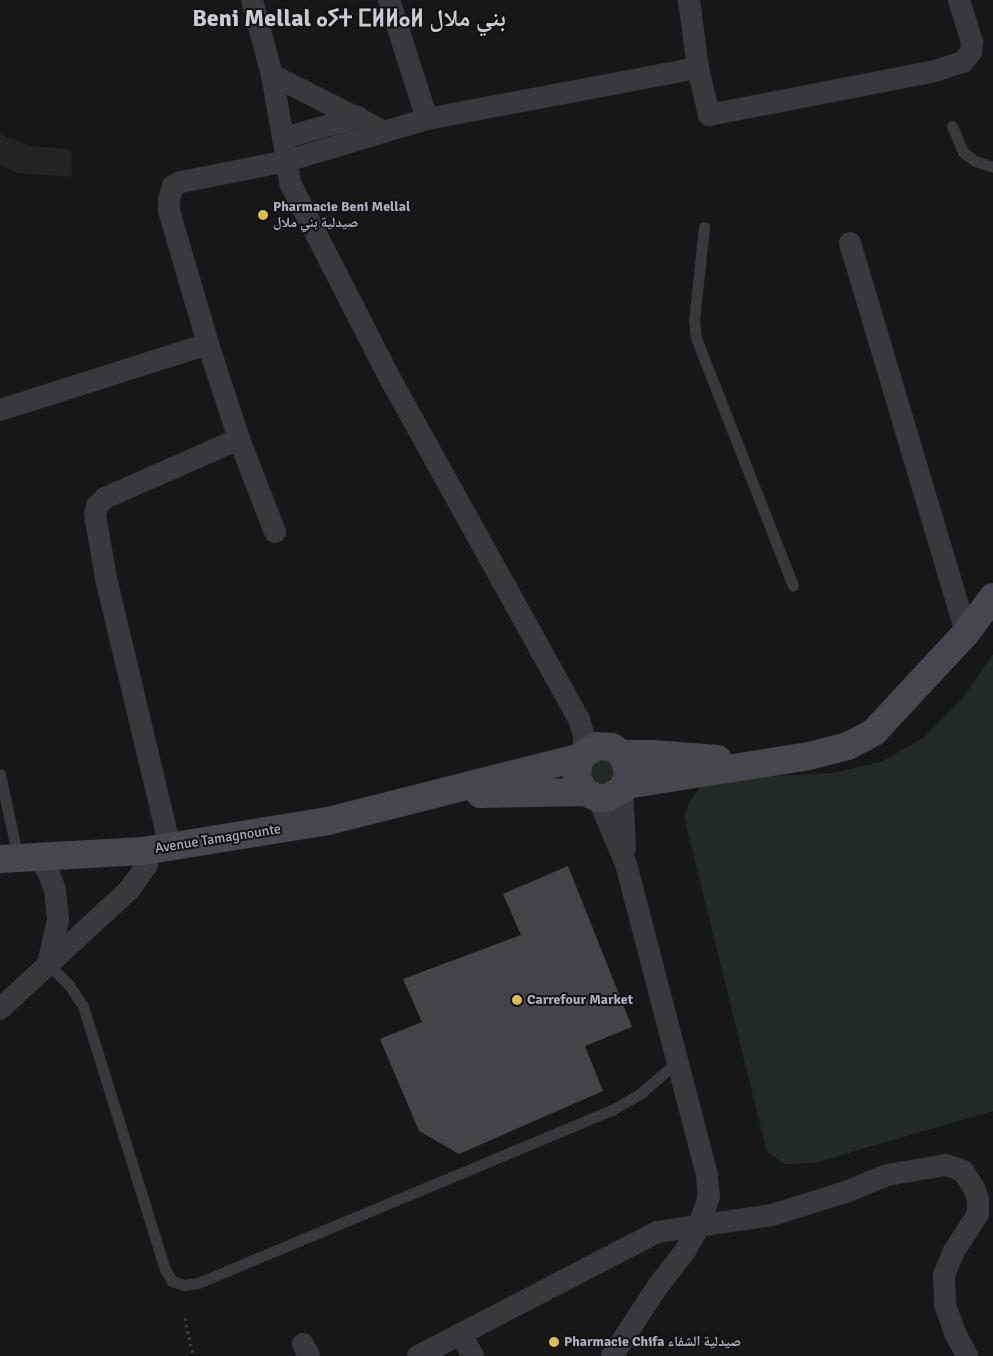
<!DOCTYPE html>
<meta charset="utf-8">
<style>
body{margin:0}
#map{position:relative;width:993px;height:1356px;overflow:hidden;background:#171718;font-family:Signika,"Noto Naskh Arabic","Noto Sans Tifinagh",sans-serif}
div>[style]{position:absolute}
.built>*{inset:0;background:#232325}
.green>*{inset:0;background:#232a25}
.building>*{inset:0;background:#444448}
.path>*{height:3px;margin-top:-1.5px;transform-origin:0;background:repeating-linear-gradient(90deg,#3e3f44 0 2.5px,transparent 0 6.5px)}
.lane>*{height:11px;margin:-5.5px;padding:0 5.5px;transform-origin:5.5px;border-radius:5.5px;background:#38383d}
.street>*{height:22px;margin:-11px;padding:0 11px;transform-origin:11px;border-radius:11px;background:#38383d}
.secondary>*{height:28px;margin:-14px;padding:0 14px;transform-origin:14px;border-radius:14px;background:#46474d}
.dots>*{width:14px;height:14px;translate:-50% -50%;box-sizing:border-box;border:2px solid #121213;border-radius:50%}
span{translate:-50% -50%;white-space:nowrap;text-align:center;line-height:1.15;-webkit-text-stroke:4px #121213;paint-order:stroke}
.poi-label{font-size:14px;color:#aaacb7;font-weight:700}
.left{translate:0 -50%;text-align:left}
.street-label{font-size:14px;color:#aaacb7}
.town-label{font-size:24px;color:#cbccd3;font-weight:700}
</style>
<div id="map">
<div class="built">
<i style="clip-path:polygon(0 134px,29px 146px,71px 149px,72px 177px,18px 173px,0 165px)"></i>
</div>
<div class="green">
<i style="clip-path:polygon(993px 654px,993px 1111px,814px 1163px,785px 1164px,767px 1152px,684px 817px,690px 801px,701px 786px,731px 778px,832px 773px,881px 762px,923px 738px,963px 698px)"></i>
<i style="clip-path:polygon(600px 754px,620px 769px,605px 789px,585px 773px)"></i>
</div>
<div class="building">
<i style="clip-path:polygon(568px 866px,632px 1027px,585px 1046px,603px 1091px,459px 1154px,419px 1131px,380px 1039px,422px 1022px,403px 979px,521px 935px,503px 894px)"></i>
</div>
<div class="path">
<i style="left:185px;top:1318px;width:39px;rotate:78deg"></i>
</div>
<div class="lane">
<i style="left:952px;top:126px;width:28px;rotate:67deg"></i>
<i style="left:963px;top:152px;width:15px;rotate:37deg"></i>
<i style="left:975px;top:161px;width:19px;rotate:18deg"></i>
<i style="left:704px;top:227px;width:94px;rotate:96.1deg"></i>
<i style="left:694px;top:320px;width:18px;rotate:84deg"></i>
<i style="left:696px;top:338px;width:266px;rotate:68.6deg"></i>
<i style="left:0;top:774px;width:86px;rotate:77.9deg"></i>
<i style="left:48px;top:964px;width:30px;rotate:45deg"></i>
<i style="left:69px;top:985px;width:25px;rotate:56deg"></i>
<i style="left:83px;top:1006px;width:275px;rotate:72.7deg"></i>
<i style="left:165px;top:1269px;width:14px;rotate:60deg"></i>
<i style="left:172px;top:1281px;width:13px;rotate:18deg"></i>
<i style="left:184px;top:1285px;width:14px;rotate:-8deg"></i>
<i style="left:198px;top:1283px;width:449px;rotate:-22.7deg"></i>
<i style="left:612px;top:1110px;width:34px;rotate:-30deg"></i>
<i style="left:641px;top:1093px;width:49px;rotate:-40.9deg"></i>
</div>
<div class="street">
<i style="left:252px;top:0;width:78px;rotate:75.1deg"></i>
<i style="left:272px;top:75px;width:87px;rotate:80.1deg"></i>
<i style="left:287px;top:161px;width:146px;rotate:-16.7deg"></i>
<i style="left:427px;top:119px;width:276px;rotate:-10.7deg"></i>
<i style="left:389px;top:0;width:125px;rotate:72.3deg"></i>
<i style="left:689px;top:0;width:69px;rotate:82.5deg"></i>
<i style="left:698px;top:68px;width:48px;rotate:76.8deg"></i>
<i style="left:709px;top:115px;width:230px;rotate:-11deg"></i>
<i style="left:935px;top:71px;width:29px;rotate:-18deg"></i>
<i style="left:963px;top:62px;width:13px;rotate:-51deg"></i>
<i style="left:971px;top:52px;width:10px;rotate:-84deg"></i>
<i style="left:972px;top:42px;width:44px;rotate:-107.2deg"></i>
<i style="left:272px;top:75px;width:124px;rotate:26.8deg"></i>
<i style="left:284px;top:138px;width:77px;rotate:-15.8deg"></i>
<i style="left:850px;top:243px;width:407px;rotate:73.4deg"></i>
<i style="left:0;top:410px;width:218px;rotate:-17.6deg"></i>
<i style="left:275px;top:532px;width:100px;rotate:-111.2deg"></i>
<i style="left:239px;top:439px;width:100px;rotate:-108.1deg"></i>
<i style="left:208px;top:344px;width:139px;rotate:-106.3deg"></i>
<i style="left:169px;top:211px;width:12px;rotate:-90deg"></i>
<i style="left:169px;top:199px;width:14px;rotate:-73deg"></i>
<i style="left:173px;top:186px;width:9px;rotate:-27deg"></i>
<i style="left:181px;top:182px;width:108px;rotate:-11.2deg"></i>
<i style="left:287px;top:161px;width:22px;rotate:82deg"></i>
<i style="left:290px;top:183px;width:224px;rotate:62.9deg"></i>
<i style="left:392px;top:382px;width:385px;rotate:61deg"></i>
<i style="left:579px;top:719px;width:19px;rotate:74deg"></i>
<i style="left:584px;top:737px;width:17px;rotate:90deg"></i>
<i style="left:622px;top:790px;width:58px;rotate:87deg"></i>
<i style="left:598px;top:798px;width:72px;rotate:67deg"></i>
<i style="left:626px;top:864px;width:322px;rotate:75.4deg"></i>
<i style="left:707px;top:1176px;width:21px;rotate:85deg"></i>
<i style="left:709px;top:1197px;width:33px;rotate:110deg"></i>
<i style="left:698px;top:1228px;width:26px;rotate:119deg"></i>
<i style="left:685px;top:1251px;width:44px;rotate:127.6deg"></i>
<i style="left:658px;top:1286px;width:84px;rotate:123.3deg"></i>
<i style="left:170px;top:847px;width:277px;rotate:-103.4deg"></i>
<i style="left:106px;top:578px;width:64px;rotate:-99.9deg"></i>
<i style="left:95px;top:515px;width:9px;rotate:-77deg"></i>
<i style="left:97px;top:506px;width:11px;rotate:-45deg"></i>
<i style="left:105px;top:498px;width:146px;rotate:-23.8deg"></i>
<i style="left:37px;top:858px;width:15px;rotate:48deg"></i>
<i style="left:47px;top:869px;width:22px;rotate:69deg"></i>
<i style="left:55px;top:890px;width:30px;rotate:84deg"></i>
<i style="left:58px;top:920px;width:45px;rotate:102.8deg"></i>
<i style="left:0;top:1009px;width:177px;rotate:-42.7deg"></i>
<i style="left:130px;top:889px;width:29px;rotate:-55deg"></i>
<i style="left:147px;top:865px;width:15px;rotate:-106deg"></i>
<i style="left:460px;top:1334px;width:26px;rotate:59deg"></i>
<i style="left:303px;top:1344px;width:13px;rotate:63deg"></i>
<i style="left:418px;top:1356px;width:269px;rotate:-27.4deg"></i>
<i style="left:657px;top:1232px;width:116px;rotate:-8.4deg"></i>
<i style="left:772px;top:1215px;width:77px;rotate:-17.3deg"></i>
<i style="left:846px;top:1192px;width:44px;rotate:-22.5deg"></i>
<i style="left:887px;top:1175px;width:60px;rotate:-9.6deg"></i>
<i style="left:946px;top:1165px;width:18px;rotate:19deg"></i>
<i style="left:963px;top:1171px;width:20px;rotate:57deg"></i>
<i style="left:974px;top:1188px;width:12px;rotate:70deg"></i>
<i style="left:978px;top:1199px;width:15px;rotate:90deg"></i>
<i style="left:978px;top:1214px;width:44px;rotate:123deg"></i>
<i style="left:954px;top:1251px;width:25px;rotate:113deg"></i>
<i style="left:944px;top:1274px;width:31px;rotate:88deg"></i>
<i style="left:945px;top:1305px;width:30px;rotate:70deg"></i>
<i style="left:955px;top:1333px;width:26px;rotate:62deg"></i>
</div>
<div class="secondary">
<i style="left:622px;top:754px;width:20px;rotate:70deg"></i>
<i style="left:629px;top:773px;width:18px;rotate:112deg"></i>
<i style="left:622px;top:790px;width:17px;rotate:152deg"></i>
<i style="left:607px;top:798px;width:9px;rotate:180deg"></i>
<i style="left:598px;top:798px;width:14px;rotate:-155deg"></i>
<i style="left:585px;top:792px;width:15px;rotate:-122deg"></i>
<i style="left:577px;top:779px;width:16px;rotate:-86deg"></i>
<i style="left:578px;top:763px;width:11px;rotate:-56deg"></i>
<i style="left:584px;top:754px;width:15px;rotate:-32deg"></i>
<i style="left:597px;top:746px;width:15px;rotate:4deg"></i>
<i style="left:612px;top:747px;width:12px;rotate:35deg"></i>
<i style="left:622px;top:754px;width:31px"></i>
<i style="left:653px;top:754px;width:65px;rotate:4.4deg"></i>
<i style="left:626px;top:785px;width:185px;rotate:-9deg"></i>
<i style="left:809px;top:756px;width:40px;rotate:-14.4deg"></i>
<i style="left:848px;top:746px;width:30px;rotate:-28deg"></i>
<i style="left:874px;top:732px;width:135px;rotate:-47.1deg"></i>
<i style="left:966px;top:633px;width:45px;rotate:-53.1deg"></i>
<i style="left:480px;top:794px;width:105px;rotate:-1.1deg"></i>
<i style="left:0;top:859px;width:143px;rotate:-3.2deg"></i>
<i style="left:143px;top:851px;width:187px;rotate:-9.2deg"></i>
<i style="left:328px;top:821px;width:261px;rotate:-14.2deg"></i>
</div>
<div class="dots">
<i style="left:263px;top:215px;background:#debe49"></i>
<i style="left:517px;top:1000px;background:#debe49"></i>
<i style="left:554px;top:1342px;background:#debe49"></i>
</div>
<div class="poi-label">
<span class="left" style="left:273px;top:215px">Pharmacie Beni Mellal<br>صيدلية بني ملال</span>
<span class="left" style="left:527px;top:1000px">Carrefour Market</span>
<span class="left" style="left:564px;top:1342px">Pharmacie Chifa صيدلية الشفاء</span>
</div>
<div class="street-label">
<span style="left:218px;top:839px;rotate:-9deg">Avenue Tamagnounte</span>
</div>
<div class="town-label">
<span style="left:349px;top:19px">Beni Mellal ⴰⵢⵜ ⵎⵍⵍⴰⵍ بني ملال</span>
</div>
</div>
